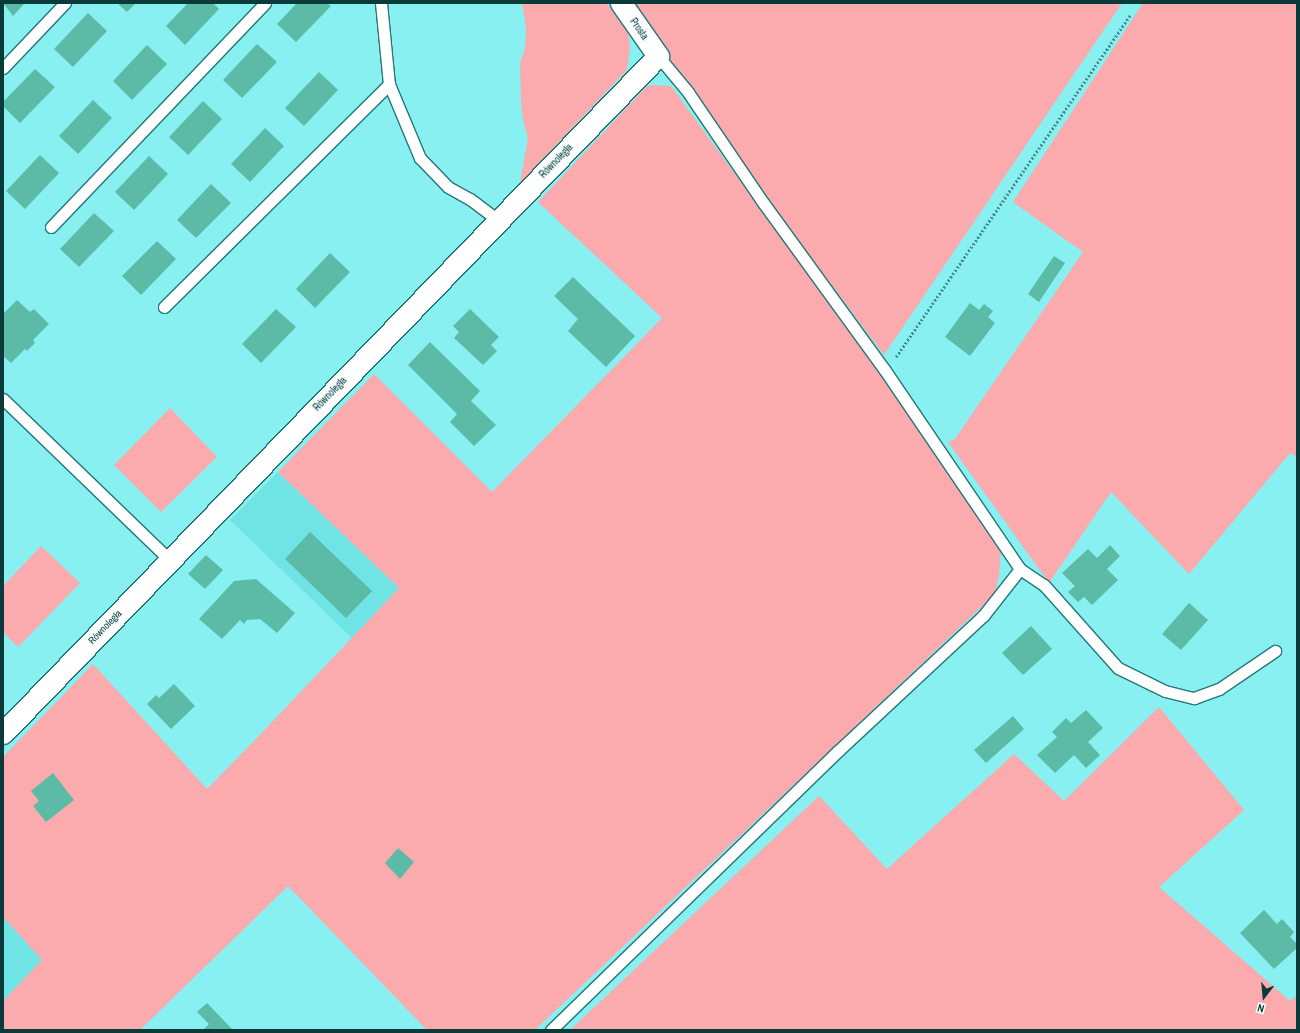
<!DOCTYPE html>
<meta charset="utf-8">
<style>
body{margin:0}
#map{position:relative;width:1300px;height:1033px;overflow:hidden;background:#89f0f1;font-family:"Archivo Narrow",sans-serif}
div>[style]{position:absolute}
.built>*{inset:0;background:#70e3e4}
.green>*{inset:0;background:#fbaaad}
.building>*{inset:0;background:#5cbba6}
.path>*{height:2.5px;margin-top:-1.25px;transform-origin:0;background:repeating-linear-gradient(90deg,#458d8e 0 2px,transparent 0 4px)}
.roads{filter:drop-shadow(1px 0 #247778) drop-shadow(-1px 0 #247778) drop-shadow(0 1px #247778) drop-shadow(0 -1px #247778)}
.lane>*{height:11px;margin:-5.5px;padding:0 5.5px;transform-origin:5.5px;border-radius:5.5px;background:#fff}
.street>*{height:21px;margin:-10.5px;padding:0 10.5px;transform-origin:10.5px;border-radius:10.5px;background:#fff}
span{translate:-50% -50%;white-space:nowrap;text-align:center;line-height:1.15;-webkit-text-stroke:3.5px #f6ffff;paint-order:stroke}
.street-label{font-size:10px;color:#0b3a3b}
.frame{position:absolute;inset:0;border:4px solid #0b3a3b;pointer-events:none}
.north{position:absolute;left:1244px;top:977px;width:40px;height:40px;-webkit-text-stroke:3px #f6ffff;paint-order:stroke;rotate:196deg;font-size:11px;font-weight:700;line-height:16px;text-align:center;color:#0b3a3b}
.north::after{content:'';display:block;margin:auto;width:14px;height:18px;background:#0b3a3b;clip-path:polygon(50% 0,100% 100%,50% 72%,0 100%)}
</style>
<div id="map">
<div class="built">
<i style="clip-path:polygon(278px 472px,399px 588px,353px 639px,230px 520px)"></i>
<i style="clip-path:polygon(3px 917px,42px 960px,3px 1001px)"></i>
</div>
<div class="green">
<i style="clip-path:polygon(522px 3px,606px 3px,628px 32px,630px 48px,627px 70px,520px 183px,528px 138px,523px 120px,521px 100px,520px 64px,525px 48px,526px 27px)"></i>
<i style="clip-path:polygon(630px 3px,1122px 3px,884px 355px,738px 160px)"></i>
<i style="clip-path:polygon(1143px 3px,1297px 3px,1297px 457px,1290px 453px,1189px 574px,1111px 492px,1049px 583px,948px 442px,955px 439px,1083px 252px,1013px 202px)"></i>
<i style="clip-path:polygon(654px 85px,671px 86px,894px 393px,1001px 547px,999px 576px,994px 595px,535px 1030px,427px 1030px,288px 886px,140px 1030px,3px 1030px,3px 1001px,42px 960px,3px 917px,3px 757px,93px 664px,207px 789px,252px 743px,399px 588px,278px 472px,374px 374px,492px 492px,662px 318px,538px 202px,647px 86px)"></i>
<i style="clip-path:polygon(170px 408px,217px 457px,161px 512px,114px 465px)"></i>
<i style="clip-path:polygon(41px 546px,80px 583px,18px 647px,3px 632px,3px 586px)"></i>
<i style="clip-path:polygon(1159px 707px,1244px 810px,1159px 887px,1290px 1001px,1297px 995px,1297px 1030px,570px 1030px,819px 796px,887px 869px,1014px 754px,1064px 801px)"></i>
</div>
<div class="building">
<i style="clip-path:polygon(3px 3px,25px 3px,13px 16px)"></i>
<i style="clip-path:polygon(117px 3px,136px 3px,127px 12px)"></i>
<i style="clip-path:polygon(188px 3px,213px 3px,219px 9px,185px 45px,166px 26px)"></i>
<i style="clip-path:polygon(297px 3px,327px 3px,331px 6px,296px 42px,277px 24px)"></i>
<i style="clip-path:polygon(88px 13px,107px 31px,73px 67px,54px 49px)"></i>
<i style="clip-path:polygon(257px 44px,277px 62px,242px 98px,223px 80px)"></i>
<i style="clip-path:polygon(147px 45px,167px 64px,132px 100px,113px 81px)"></i>
<i style="clip-path:polygon(35px 69px,55px 87px,20px 123px,3px 106px,3px 102px)"></i>
<i style="clip-path:polygon(319px 72px,338px 90px,304px 126px,285px 108px)"></i>
<i style="clip-path:polygon(93px 100px,112px 118px,78px 154px,59px 136px)"></i>
<i style="clip-path:polygon(203px 101px,222px 119px,188px 155px,169px 137px)"></i>
<i style="clip-path:polygon(265px 128px,284px 146px,250px 182px,231px 164px)"></i>
<i style="clip-path:polygon(40px 155px,59px 173px,25px 209px,6px 191px)"></i>
<i style="clip-path:polygon(149px 156px,168px 174px,134px 210px,115px 192px)"></i>
<i style="clip-path:polygon(211px 184px,231px 203px,196px 238px,177px 220px)"></i>
<i style="clip-path:polygon(94px 213px,114px 231px,79px 267px,60px 249px)"></i>
<i style="clip-path:polygon(157px 241px,176px 259px,141px 295px,122px 276px)"></i>
<i style="clip-path:polygon(330px 253px,350px 272px,315px 308px,296px 289px)"></i>
<i style="clip-path:polygon(1054px 256px,1065px 263px,1039px 302px,1028px 294px)"></i>
<i style="clip-path:polygon(573px 277px,635px 336px,606px 367px,568px 331px,578px 319px,554px 296px)"></i>
<i style="clip-path:polygon(17px 300px,30px 312px,34px 309px,49px 324px,33px 340px,35px 343px,27px 351px,25px 349px,11px 363px,3px 356px,3px 311px,5px 312px)"></i>
<i style="clip-path:polygon(970px 303px,979px 310px,984px 304px,993px 311px,988px 317px,995px 323px,970px 356px,945px 337px)"></i>
<i style="clip-path:polygon(276px 309px,296px 327px,261px 363px,242px 344px)"></i>
<i style="clip-path:polygon(470px 309px,499px 337px,491px 345px,497px 351px,483px 365px,454px 338px,459px 332px,453px 326px)"></i>
<i style="clip-path:polygon(430px 342px,480px 391px,471px 401px,496px 425px,474px 446px,450px 422px,457px 414px,408px 365px)"></i>
<i style="clip-path:polygon(310px 532px,372px 591px,346px 618px,285px 559px)"></i>
<i style="clip-path:polygon(1110px 545px,1120px 556px,1107px 569px,1118px 580px,1092px 605px,1084px 597px,1078px 602px,1068px 592px,1075px 586px,1062px 573px,1088px 549px,1097px 558px)"></i>
<i style="clip-path:polygon(206px 555px,223px 570px,205px 589px,188px 574px)"></i>
<i style="clip-path:polygon(256px 579px,295px 613px,277px 633px,260px 619px,247px 620px,244px 624px,240px 620px,222px 639px,199px 619px,234px 581px)"></i>
<i style="clip-path:polygon(1189px 603px,1208px 620px,1181px 650px,1162px 634px)"></i>
<i style="clip-path:polygon(1031px 626px,1052px 649px,1023px 675px,1002px 653px)"></i>
<i style="clip-path:polygon(174px 684px,195px 706px,171px 729px,147px 704px,156px 695px,159px 698px)"></i>
<i style="clip-path:polygon(1086px 710px,1103px 728px,1088px 742px,1100px 755px,1086px 768px,1074px 755px,1055px 773px,1037px 755px,1057px 737px,1052px 732px,1066px 718px,1071px 723px)"></i>
<i style="clip-path:polygon(1013px 716px,1024px 729px,986px 763px,974px 750px)"></i>
<i style="clip-path:polygon(53px 773px,74px 800px,46px 822px,33px 806px,39px 801px,31px 791px)"></i>
<i style="clip-path:polygon(398px 848px,414px 862px,400px 879px,385px 863px)"></i>
<i style="clip-path:polygon(1264px 910px,1277px 924px,1282px 919px,1294px 932px,1290px 937px,1297px 944px,1297px 948px,1274px 969px,1240px 933px)"></i>
<i style="clip-path:polygon(207px 1003px,233px 1030px,203px 1030px,209px 1024px,197px 1012px)"></i>
</div>
<div class="path">
<i style="left:896px;top:357px;width:414px;rotate:-55.6deg"></i>
</div>
<div class="roads">
<div class="lane">
<i style="left:381px;top:3px;width:81px;rotate:84.4deg"></i>
<i style="left:389px;top:84px;width:80px;rotate:67.3deg"></i>
<i style="left:420px;top:158px;width:40px;rotate:46deg"></i>
<i style="left:448px;top:187px;width:25px;rotate:29deg"></i>
<i style="left:470px;top:199px;width:35px;rotate:37deg"></i>
<i style="left:3px;top:68px;width:90px;rotate:-46.4deg"></i>
<i style="left:51px;top:227px;width:310px;rotate:-46.3deg"></i>
<i style="left:164px;top:307px;width:317px;rotate:-44.7deg"></i>
<i style="left:3px;top:399px;width:232px;rotate:44deg"></i>
<i style="left:1020px;top:569px;width:29px;rotate:34deg"></i>
<i style="left:1044px;top:585px;width:111px;rotate:48.3deg"></i>
<i style="left:1118px;top:668px;width:52px;rotate:26.1deg"></i>
<i style="left:1165px;top:691px;width:30px;rotate:14deg"></i>
<i style="left:1194px;top:698px;width:27px;rotate:-20deg"></i>
<i style="left:1219px;top:689px;width:68px;rotate:-34.2deg"></i>
<i style="left:551px;top:1030px;width:400px;rotate:-44.2deg"></i>
<i style="left:838px;top:751px;width:198px;rotate:-43deg"></i>
<i style="left:983px;top:616px;width:60px;rotate:-51.8deg"></i>
<i style="left:1020px;top:569px;width:242px;rotate:-124.2deg"></i>
<i style="left:884px;top:369px;width:204px;rotate:-126deg"></i>
<i style="left:764px;top:204px;width:135px;rotate:-124.2deg"></i>
<i style="left:688px;top:92px;width:47px;rotate:-129.8deg"></i>
</div>
<div class="street">
<i style="left:3px;top:733px;width:942px;rotate:-45.95deg"></i>
<i style="left:658px;top:56px;width:65px;rotate:-124.9deg"></i>
</div>
</div>
<div class="street-label">
<span style="left:639px;top:29px;rotate:55deg">Prosta</span>
<span style="left:556px;top:161px;rotate:-46deg">Równoległa</span>
<span style="left:330px;top:394px;rotate:-46deg">Równoległa</span>
<span style="left:105px;top:627px;rotate:-46deg">Równoległa</span>
</div>
<div class="frame"></div>
<div class="north">N</div>
</div>
